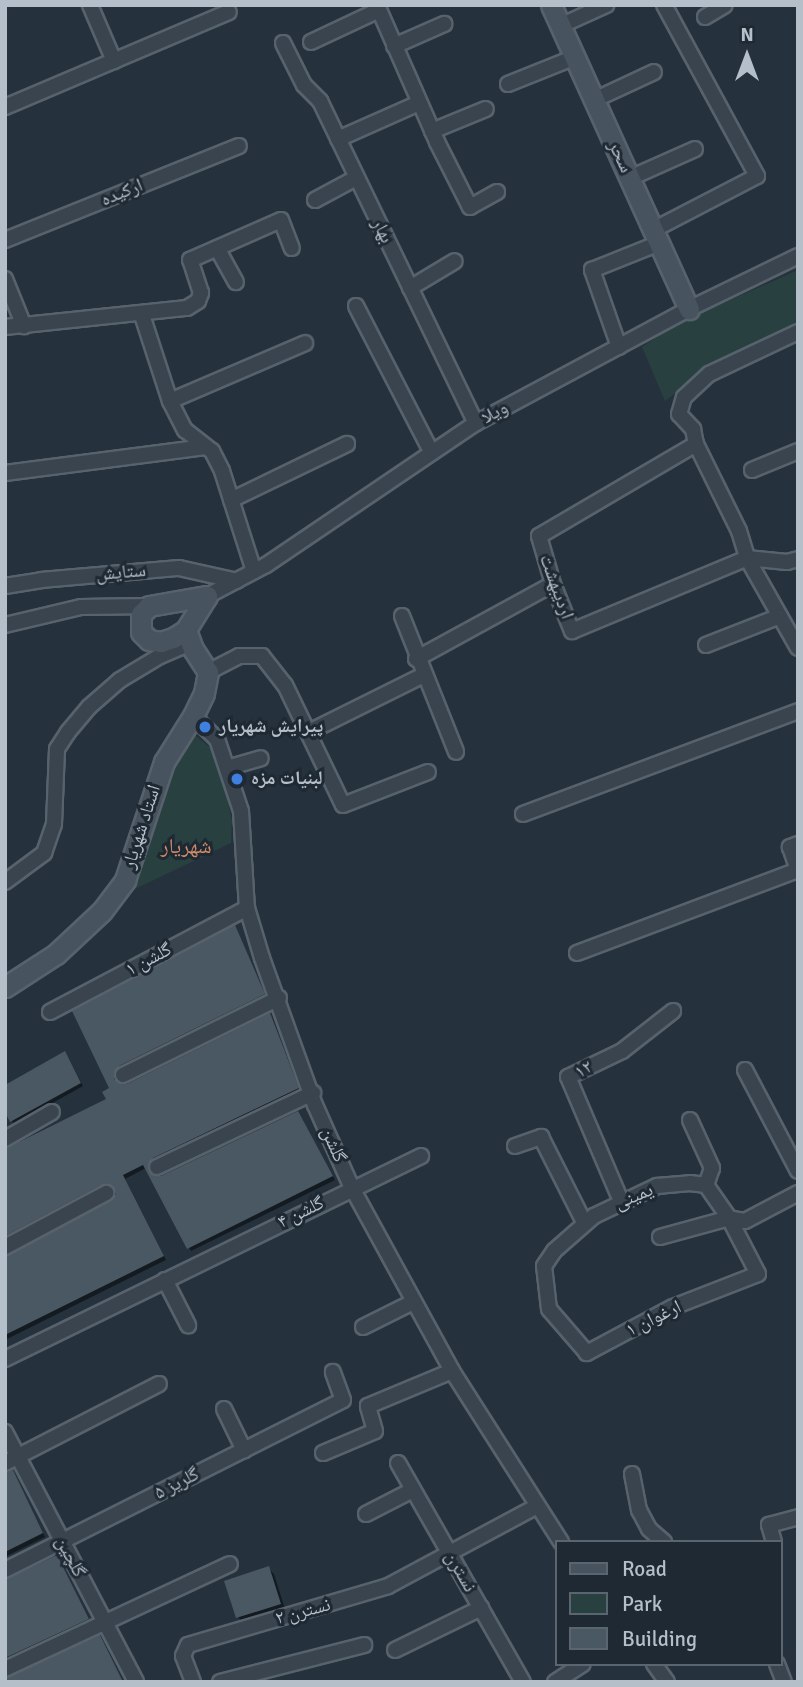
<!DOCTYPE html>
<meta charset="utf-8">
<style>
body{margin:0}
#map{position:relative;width:803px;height:1687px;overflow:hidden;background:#25323d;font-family:Signika,"Noto Naskh Arabic",sans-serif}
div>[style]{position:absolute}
.green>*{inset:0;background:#284040}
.shadow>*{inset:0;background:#0007}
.building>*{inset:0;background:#4a5864}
.roads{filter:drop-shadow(2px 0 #57626c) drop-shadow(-2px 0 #57626c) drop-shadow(0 2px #57626c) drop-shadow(0 -2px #57626c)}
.street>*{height:14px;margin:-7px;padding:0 7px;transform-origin:7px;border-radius:7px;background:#39444e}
.secondary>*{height:19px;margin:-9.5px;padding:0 9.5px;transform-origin:9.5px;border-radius:9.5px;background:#485360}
.dots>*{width:19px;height:19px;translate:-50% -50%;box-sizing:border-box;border:4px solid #1e2933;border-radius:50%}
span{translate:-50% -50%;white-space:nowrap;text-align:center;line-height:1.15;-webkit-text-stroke:6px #1e2933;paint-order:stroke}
.street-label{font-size:19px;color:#b5bfc9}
.poi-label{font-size:19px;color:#b5bfc9;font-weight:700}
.left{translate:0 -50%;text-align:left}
.neighbourhood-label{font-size:21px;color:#d08c69}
.frame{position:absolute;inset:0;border:7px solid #b5bfc9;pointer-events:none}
.legend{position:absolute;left:555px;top:1540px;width:228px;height:126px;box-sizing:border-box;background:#1e2933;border:2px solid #5a656f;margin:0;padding:9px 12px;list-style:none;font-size:21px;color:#b5bfc9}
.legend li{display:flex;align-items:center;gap:14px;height:35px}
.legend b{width:35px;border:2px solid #5a656f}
.north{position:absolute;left:712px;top:21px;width:70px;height:70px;-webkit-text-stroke:5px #1e2933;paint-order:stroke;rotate:0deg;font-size:19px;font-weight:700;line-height:28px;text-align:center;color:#b5bfc9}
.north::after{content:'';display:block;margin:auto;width:24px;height:32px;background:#b5bfc9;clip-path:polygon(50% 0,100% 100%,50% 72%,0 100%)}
</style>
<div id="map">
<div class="green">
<i style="clip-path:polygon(798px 270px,798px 329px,712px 366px,665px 401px,642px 347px,678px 323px)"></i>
<i style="clip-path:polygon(191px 732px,212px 749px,221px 765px,232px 822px,231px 843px,135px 889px,169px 771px)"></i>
</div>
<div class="shadow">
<i style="clip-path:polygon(235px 927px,267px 998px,122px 1070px,117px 1083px,128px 1085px,269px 1015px,301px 1091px,156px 1161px,151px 1175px,161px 1177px,298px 1113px,335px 1180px,191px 1251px,146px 1168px,125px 1179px,166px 1260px,5px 1340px,5px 1257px,112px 1203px,117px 1189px,105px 1187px,5px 1241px,5px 1151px,108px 1100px,112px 1089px,74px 1012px)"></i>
<i style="clip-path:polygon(68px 1057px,83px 1086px,15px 1124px,12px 1121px)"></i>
<i style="clip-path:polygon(13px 1472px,45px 1537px,5px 1557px,5px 1474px)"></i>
<i style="clip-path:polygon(57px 1557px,91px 1623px,5px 1663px,5px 1580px)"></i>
<i style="clip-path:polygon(268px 1568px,274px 1574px,285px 1609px,243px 1623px,238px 1617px)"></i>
</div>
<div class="building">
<i style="clip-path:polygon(235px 925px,265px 994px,119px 1066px,114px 1079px,118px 1083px,127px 1084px,270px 1013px,299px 1088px,153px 1158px,148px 1170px,152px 1175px,161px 1176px,298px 1111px,333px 1176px,187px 1249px,143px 1165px,123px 1175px,164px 1256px,5px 1335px,5px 1257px,111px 1201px,116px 1194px,112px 1185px,101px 1185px,5px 1236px,5px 1149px,106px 1099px,102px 1092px,109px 1088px,72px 1011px)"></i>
<i style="clip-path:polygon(65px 1051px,81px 1083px,10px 1122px,5px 1112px,5px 1085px)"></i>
<i style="clip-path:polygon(13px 1470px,43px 1533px,5px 1552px,5px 1473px)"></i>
<i style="clip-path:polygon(57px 1555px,89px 1619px,5px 1658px,5px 1580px)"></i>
<i style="clip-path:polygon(269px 1566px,281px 1604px,236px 1618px,224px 1581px)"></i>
<i style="clip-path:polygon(100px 1635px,123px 1682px,5px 1682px,5px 1678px)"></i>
</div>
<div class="roads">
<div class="street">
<i style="left:90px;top:5px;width:61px;rotate:66.8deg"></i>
<i style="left:377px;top:5px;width:150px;rotate:66.3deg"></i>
<i style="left:437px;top:142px;width:73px;rotate:63.1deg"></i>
<i style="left:470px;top:207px;width:31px;rotate:-29deg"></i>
<i style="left:705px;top:17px;width:23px;rotate:-31deg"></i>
<i style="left:560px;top:26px;width:51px;rotate:-24.5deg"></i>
<i style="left:311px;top:42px;width:75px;rotate:-25.2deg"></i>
<i style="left:283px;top:43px;width:47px;rotate:63.4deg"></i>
<i style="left:304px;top:85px;width:23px;rotate:45deg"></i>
<i style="left:320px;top:101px;width:358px;rotate:64.2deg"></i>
<i style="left:394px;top:46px;width:55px;rotate:-23.7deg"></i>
<i style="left:508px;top:84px;width:72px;rotate:-21.9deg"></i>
<i style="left:594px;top:100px;width:66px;rotate:-25deg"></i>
<i style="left:5px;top:107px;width:243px;rotate:-23deg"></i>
<i style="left:432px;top:131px;width:58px;rotate:-22.2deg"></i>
<i style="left:338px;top:139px;width:89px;rotate:-24deg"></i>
<i style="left:630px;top:178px;width:71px;rotate:-24deg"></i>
<i style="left:315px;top:200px;width:47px;rotate:-28.2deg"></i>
<i style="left:653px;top:230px;width:117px;rotate:-27.4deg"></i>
<i style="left:757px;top:176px;width:195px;rotate:-118.5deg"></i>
<i style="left:5px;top:240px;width:252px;rotate:-21.9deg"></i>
<i style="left:217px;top:248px;width:39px;rotate:61deg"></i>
<i style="left:5px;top:279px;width:51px;rotate:68deg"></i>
<i style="left:410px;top:288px;width:52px;rotate:-31deg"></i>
<i style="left:356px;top:306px;width:165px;rotate:62.7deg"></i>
<i style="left:142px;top:315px;width:90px;rotate:72deg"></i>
<i style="left:170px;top:401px;width:33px;rotate:63deg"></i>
<i style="left:185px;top:430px;width:34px;rotate:38deg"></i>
<i style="left:212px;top:451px;width:22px;rotate:63deg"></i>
<i style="left:222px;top:471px;width:105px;rotate:72.3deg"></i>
<i style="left:5px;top:327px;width:183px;rotate:-6deg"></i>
<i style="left:187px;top:308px;width:13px;rotate:-32deg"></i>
<i style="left:198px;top:301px;width:9px;rotate:-69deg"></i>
<i style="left:201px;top:293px;width:35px;rotate:-108deg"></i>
<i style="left:190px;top:260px;width:99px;rotate:-23.7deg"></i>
<i style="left:281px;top:220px;width:30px;rotate:69deg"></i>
<i style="left:798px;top:332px;width:98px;rotate:154.7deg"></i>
<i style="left:709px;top:374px;width:34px;rotate:137deg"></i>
<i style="left:684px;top:397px;width:18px;rotate:106deg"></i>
<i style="left:679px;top:414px;width:21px;rotate:47deg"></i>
<i style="left:693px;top:429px;width:15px;rotate:79deg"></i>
<i style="left:696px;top:444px;width:97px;rotate:63.7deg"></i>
<i style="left:739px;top:531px;width:28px;rotate:73deg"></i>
<i style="left:747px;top:558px;width:40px;rotate:5.7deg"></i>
<i style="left:787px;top:562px;width:11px;rotate:-15deg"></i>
<i style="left:619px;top:347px;width:82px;rotate:-109.3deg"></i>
<i style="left:592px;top:270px;width:72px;rotate:-21.9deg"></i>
<i style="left:170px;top:401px;width:147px;rotate:-23.2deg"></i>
<i style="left:696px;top:444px;width:182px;rotate:149.6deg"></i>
<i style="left:539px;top:536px;width:50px;rotate:73.7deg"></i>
<i style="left:553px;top:584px;width:51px;rotate:68deg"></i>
<i style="left:572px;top:631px;width:190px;rotate:-22.6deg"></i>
<i style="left:747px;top:558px;width:103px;rotate:60.5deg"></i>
<i style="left:752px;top:470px;width:50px;rotate:-22.4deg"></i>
<i style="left:5px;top:473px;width:202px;rotate:-7.4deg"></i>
<i style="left:231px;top:500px;width:129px;rotate:-25.8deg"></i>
<i style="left:5px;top:586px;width:36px;rotate:-9deg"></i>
<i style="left:41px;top:580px;width:139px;rotate:-5deg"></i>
<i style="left:179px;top:568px;width:59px;rotate:12.6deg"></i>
<i style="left:207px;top:596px;width:67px;rotate:-27.7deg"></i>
<i style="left:266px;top:565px;width:254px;rotate:-34.1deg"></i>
<i style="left:476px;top:423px;width:242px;rotate:-28.2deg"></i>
<i style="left:689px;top:309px;width:121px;rotate:-25.9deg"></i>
<i style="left:402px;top:616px;width:146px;rotate:68.3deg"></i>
<i style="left:5px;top:625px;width:78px;rotate:-13.3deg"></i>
<i style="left:81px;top:607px;width:68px;rotate:-0.8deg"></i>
<i style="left:706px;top:645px;width:79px;rotate:-21.4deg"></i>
<i style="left:416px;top:659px;width:156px;rotate:-28.7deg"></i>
<i style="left:208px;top:672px;width:35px;rotate:-27deg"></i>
<i style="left:239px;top:656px;width:23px"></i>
<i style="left:262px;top:656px;width:37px;rotate:52deg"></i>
<i style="left:285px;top:685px;width:133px;rotate:64.2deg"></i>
<i style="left:343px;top:805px;width:91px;rotate:-21.2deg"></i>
<i style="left:193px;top:716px;width:33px;rotate:44deg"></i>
<i style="left:217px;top:739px;width:76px;rotate:71.6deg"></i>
<i style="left:241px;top:811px;width:97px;rotate:86.5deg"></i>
<i style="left:247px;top:908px;width:52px;rotate:73.3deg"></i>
<i style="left:262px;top:958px;width:156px;rotate:70.2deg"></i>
<i style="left:315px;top:1105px;width:91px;rotate:66deg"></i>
<i style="left:352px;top:1188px;width:209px;rotate:61.3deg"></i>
<i style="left:452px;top:1371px;width:203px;rotate:57.5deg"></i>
<i style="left:309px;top:732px;width:128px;rotate:-26.4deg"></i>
<i style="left:227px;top:768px;width:35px;rotate:-16deg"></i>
<i style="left:523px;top:814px;width:294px;rotate:-20.5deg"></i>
<i style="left:798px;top:844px;width:9px;rotate:159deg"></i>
<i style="left:790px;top:847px;width:24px;rotate:71deg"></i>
<i style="left:5px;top:882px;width:49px;rotate:-36.6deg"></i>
<i style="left:44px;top:853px;width:31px;rotate:-71deg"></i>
<i style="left:54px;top:824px;width:75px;rotate:-87.7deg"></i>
<i style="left:57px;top:749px;width:20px;rotate:-57deg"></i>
<i style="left:68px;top:732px;width:33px;rotate:-50deg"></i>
<i style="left:89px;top:707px;width:41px;rotate:-41.1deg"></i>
<i style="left:120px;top:680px;width:47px;rotate:-31deg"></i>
<i style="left:160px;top:656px;width:33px;rotate:-23deg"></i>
<i style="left:577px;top:953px;width:236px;rotate:-20.6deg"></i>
<i style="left:50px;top:1012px;width:223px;rotate:-27.8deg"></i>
<i style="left:745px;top:1070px;width:114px;rotate:62.3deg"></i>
<i style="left:123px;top:1075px;width:174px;rotate:-26.3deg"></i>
<i style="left:690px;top:1120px;width:53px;rotate:65.4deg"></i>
<i style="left:712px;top:1168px;width:18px;rotate:109deg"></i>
<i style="left:5px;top:1139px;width:54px;rotate:-29.9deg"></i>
<i style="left:515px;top:1146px;width:28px;rotate:-19deg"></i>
<i style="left:541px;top:1137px;width:97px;rotate:63.2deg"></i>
<i style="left:157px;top:1167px;width:173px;rotate:-25.4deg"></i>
<i style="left:690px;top:1183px;width:16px;rotate:7deg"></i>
<i style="left:706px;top:1185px;width:40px;rotate:55.1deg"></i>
<i style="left:729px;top:1218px;width:63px;rotate:62.6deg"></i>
<i style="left:758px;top:1274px;width:91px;rotate:158.8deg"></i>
<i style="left:673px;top:1307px;width:98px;rotate:151.9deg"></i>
<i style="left:587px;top:1353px;width:58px;rotate:-130.8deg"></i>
<i style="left:549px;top:1309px;width:43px;rotate:-96.6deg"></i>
<i style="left:544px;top:1266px;width:18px;rotate:-56deg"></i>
<i style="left:554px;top:1251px;width:53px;rotate:-41.2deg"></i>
<i style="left:594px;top:1216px;width:70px;rotate:-25.5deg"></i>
<i style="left:657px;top:1186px;width:33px;rotate:-5deg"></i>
<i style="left:621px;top:1201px;width:135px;rotate:-113.1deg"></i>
<i style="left:568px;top:1077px;width:60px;rotate:-25.7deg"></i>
<i style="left:622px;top:1051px;width:65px;rotate:-38.1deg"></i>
<i style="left:660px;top:1237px;width:72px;rotate:-15.4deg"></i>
<i style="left:729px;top:1218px;width:16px;rotate:11deg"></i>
<i style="left:745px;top:1221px;width:60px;rotate:-27.8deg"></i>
<i style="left:5px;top:1247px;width:115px;rotate:-28.1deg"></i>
<i style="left:165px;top:1280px;width:51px;rotate:62.9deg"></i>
<i style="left:363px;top:1327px;width:56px;rotate:-26.6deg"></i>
<i style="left:5px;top:1359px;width:463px;rotate:-26deg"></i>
<i style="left:224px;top:1409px;width:46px;rotate:64deg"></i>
<i style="left:5px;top:1432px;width:282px;rotate:62.3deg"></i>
<i style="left:323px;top:1453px;width:56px;rotate:-22.9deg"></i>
<i style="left:375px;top:1431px;width:26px;rotate:-106deg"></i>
<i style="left:368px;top:1406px;width:91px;rotate:-22.6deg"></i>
<i style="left:5px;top:1463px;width:173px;rotate:-27.2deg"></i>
<i style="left:398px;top:1463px;width:252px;rotate:60.3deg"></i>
<i style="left:632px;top:1474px;width:37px;rotate:79deg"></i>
<i style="left:639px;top:1510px;width:21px;rotate:62deg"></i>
<i style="left:649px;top:1529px;width:20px;rotate:41deg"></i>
<i style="left:366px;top:1514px;width:53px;rotate:-27.1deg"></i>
<i style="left:774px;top:1542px;width:18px;rotate:-106deg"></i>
<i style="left:769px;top:1525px;width:30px;rotate:-15deg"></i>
<i style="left:5px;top:1570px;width:378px;rotate:-26.7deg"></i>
<i style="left:343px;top:1400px;width:30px;rotate:-110deg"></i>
<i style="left:395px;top:1650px;width:96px;rotate:-26deg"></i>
<i style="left:654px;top:1664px;width:22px;rotate:54deg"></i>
<i style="left:777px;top:1664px;width:19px;rotate:69deg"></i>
<i style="left:5px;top:1669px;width:248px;rotate:-25deg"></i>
<i style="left:193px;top:1682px;width:28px;rotate:-111deg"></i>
<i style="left:183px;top:1656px;width:12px;rotate:-66deg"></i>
<i style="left:188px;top:1645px;width:209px;rotate:-16.4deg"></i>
<i style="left:388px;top:1586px;width:169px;rotate:-28.2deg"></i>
<i style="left:220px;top:1682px;width:149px;rotate:-14.4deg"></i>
<i style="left:555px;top:1682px;width:33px;rotate:-33deg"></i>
</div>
<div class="secondary">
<i style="left:551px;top:5px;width:334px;rotate:65.6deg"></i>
<i style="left:207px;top:596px;width:40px;rotate:122deg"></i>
<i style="left:186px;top:630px;width:15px;rotate:148deg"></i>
<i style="left:173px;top:638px;width:13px;rotate:162deg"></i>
<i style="left:161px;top:642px;width:12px;rotate:-171deg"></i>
<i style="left:149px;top:640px;width:11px;rotate:-135deg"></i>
<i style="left:141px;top:632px;width:18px;rotate:-90deg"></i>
<i style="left:141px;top:614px;width:11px;rotate:-45deg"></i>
<i style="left:149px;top:606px;width:59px;rotate:-9.8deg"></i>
<i style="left:5px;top:987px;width:61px;rotate:-32.9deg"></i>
<i style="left:56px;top:954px;width:63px;rotate:-43.1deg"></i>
<i style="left:102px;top:911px;width:39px;rotate:-53deg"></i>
<i style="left:125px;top:880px;width:124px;rotate:-71.7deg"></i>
<i style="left:164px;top:762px;width:54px;rotate:-57.8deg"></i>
<i style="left:193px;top:716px;width:25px;rotate:-64deg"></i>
<i style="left:204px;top:693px;width:21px;rotate:-79deg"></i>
<i style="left:208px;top:672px;width:27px;rotate:-123deg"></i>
<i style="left:193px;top:649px;width:20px;rotate:-110deg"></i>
</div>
</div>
<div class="dots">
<i style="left:205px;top:727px;background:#3f7fe0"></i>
<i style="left:237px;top:779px;background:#3f7fe0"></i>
</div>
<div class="street-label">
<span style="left:620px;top:157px;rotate:65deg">سحر</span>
<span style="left:122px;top:193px;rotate:-22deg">ارکیده</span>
<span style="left:382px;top:231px;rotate:64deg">بهار</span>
<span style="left:495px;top:413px;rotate:-28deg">ویلا</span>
<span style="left:121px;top:573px;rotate:-5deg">ستایش</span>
<span style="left:556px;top:587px;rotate:70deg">اردیبهشت</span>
<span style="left:142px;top:827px;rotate:-72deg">استاد شهریار</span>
<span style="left:149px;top:960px;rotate:-28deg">گلشن ۱</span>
<span style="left:584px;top:1070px;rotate:-30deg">۱۲</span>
<span style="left:333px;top:1145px;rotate:66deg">گلشن</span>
<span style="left:634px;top:1197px;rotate:-23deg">یمینی</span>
<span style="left:301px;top:1213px;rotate:-26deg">گلشن ۴</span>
<span style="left:654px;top:1319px;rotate:-26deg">ارغوان ۱</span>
<span style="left:177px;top:1484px;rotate:-27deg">گلریز ۵</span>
<span style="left:70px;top:1557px;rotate:62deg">گلچین</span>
<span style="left:460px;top:1572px;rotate:60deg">نسترن</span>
<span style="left:303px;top:1612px;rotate:-15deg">نسترن ۲</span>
</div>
<div class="poi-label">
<span class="left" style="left:219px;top:727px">پیرایش شهریار</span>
<span class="left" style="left:251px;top:779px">لبنیات مزه</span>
</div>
<div class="neighbourhood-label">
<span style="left:186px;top:846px">شهریار</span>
</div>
<div class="frame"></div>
<ul class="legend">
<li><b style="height:9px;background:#485360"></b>Road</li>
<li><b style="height:19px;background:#284040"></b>Park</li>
<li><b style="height:19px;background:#4a5864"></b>Building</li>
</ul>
<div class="north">N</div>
</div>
